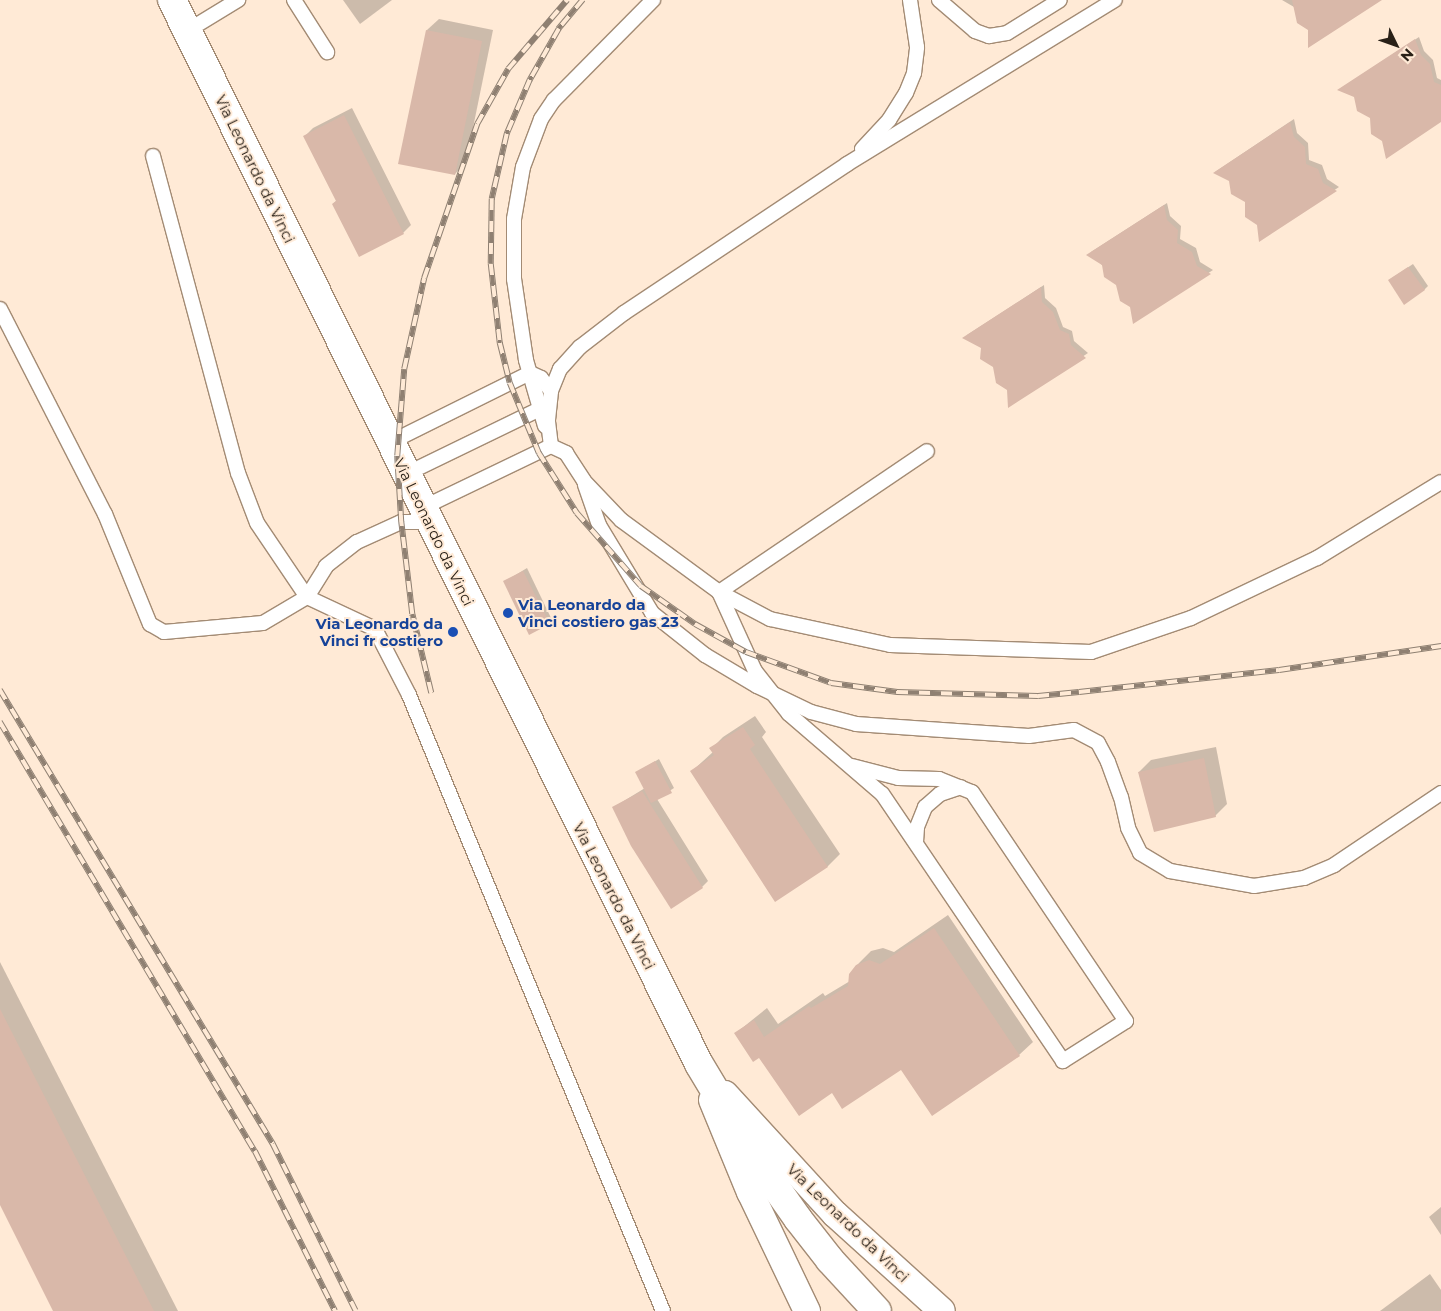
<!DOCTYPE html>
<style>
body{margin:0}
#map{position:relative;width:1441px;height:1311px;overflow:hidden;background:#ffead6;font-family:Montserrat,sans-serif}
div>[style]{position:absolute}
.shadow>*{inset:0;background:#0003}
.building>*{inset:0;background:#d9b8a9}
.roads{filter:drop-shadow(1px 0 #a38b74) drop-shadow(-1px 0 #a38b74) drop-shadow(0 1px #a38b74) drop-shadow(0 -1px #a38b74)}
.lane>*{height:14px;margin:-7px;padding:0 7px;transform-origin:7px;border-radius:7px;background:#fff}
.street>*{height:26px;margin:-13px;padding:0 13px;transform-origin:13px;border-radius:13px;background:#fff}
.secondary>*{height:28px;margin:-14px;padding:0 14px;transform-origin:14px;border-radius:14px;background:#fff}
.highway>*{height:28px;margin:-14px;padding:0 14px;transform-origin:14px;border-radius:14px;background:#fff}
.rail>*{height:5.5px;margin-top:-2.75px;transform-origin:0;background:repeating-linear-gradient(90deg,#ffead6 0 11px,#8f8072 0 22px);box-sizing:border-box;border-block:1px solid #8f8072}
.dots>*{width:14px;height:14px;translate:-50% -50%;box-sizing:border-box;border:2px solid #ffead6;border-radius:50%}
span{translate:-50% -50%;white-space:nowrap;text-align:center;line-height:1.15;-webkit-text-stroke:4px #ffead6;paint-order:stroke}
.street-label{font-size:15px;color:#292017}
.transit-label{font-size:15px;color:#164399;font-weight:700}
.left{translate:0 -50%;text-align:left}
.right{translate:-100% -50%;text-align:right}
.north{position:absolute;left:1371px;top:20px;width:50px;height:50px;-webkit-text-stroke:4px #ffead6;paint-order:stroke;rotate:132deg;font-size:14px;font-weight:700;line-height:20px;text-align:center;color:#292017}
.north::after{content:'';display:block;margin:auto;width:18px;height:22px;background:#292017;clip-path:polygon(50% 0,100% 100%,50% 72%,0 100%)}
</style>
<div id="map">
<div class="shadow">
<i style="clip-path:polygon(343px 0,392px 0,360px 24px)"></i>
<i style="clip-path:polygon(1282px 0,1380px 0,1310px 29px,1294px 7px)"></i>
<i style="clip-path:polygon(439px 19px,493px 30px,466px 162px,455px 174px,427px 30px)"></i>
<i style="clip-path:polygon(1419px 37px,1424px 51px,1433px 60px,1437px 78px,1441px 80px,1441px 121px,1383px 140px,1371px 117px,1355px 96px,1343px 87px)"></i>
<i style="clip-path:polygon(352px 108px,411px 225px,403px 233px,333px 204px,337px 200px,305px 136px,313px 128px)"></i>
<i style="clip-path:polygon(1294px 119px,1297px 133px,1308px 143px,1309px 160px,1322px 165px,1327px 179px,1339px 187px,1260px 240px,1259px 224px,1247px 202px,1230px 180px,1215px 172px)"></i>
<i style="clip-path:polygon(1167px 203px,1170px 216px,1181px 226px,1180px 239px,1196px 248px,1200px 262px,1213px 270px,1134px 322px,1131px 306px,1118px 284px,1091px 252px)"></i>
<i style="clip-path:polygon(1413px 264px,1428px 286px,1424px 290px,1389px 280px)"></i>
<i style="clip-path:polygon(1044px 285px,1045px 298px,1056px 308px,1063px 327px,1072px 331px,1074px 341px,1088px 353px,1010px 405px,1008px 389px,982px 348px,967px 335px)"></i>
<i style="clip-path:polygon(527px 568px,552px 620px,549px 623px,504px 582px)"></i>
<i style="clip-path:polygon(755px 716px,766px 732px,762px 737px,840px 854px,828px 866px,775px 900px,692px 771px,713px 752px,711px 749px,723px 737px)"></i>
<i style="clip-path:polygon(1216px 747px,1227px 804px,1215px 816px,1139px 772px,1151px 760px)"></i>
<i style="clip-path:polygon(659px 759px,674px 788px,657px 799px,708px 881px,702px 887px,614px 807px,645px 788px,637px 772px)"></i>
<i style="clip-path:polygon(948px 915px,1033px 1042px,1019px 1055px,901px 1068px,832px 1092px,760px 1056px,736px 1033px,767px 1008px,778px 1024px,823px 993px,825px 996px,850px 981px,857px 965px,871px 951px,883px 948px,894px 952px)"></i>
<i style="clip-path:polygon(0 962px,178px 1311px,55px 1311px,0 1202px)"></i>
<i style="clip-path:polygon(1441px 1207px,1441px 1235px,1429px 1217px)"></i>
<i style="clip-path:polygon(1430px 1274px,1441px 1290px,1441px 1311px,1380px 1311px)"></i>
</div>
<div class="building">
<i style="clip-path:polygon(1292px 0,1382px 0,1308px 48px,1308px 30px,1297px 23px)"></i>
<i style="clip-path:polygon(426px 30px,482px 41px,455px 175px,398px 164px)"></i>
<i style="clip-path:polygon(1415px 39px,1421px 55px,1430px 64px,1434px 82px,1441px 85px,1441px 122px,1386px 159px,1382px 141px,1371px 134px,1370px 118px,1357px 111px,1354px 97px,1337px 90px)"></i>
<i style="clip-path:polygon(344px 115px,404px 234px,359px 257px,332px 204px,336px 201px,303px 136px)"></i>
<i style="clip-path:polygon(1290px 122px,1294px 137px,1305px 147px,1306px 164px,1318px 169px,1323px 183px,1337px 191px,1259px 242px,1257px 225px,1245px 217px,1245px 202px,1231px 194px,1229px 181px,1213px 173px)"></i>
<i style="clip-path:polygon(1164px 205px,1167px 220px,1178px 230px,1177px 243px,1192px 252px,1197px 266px,1211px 274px,1133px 324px,1130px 307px,1120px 301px,1116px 285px,1104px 277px,1102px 265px,1086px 255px)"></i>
<i style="clip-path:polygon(1408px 267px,1425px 290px,1404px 305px,1388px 280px)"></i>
<i style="clip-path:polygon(1041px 287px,1042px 302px,1053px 312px,1060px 330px,1069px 334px,1071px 345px,1086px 358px,1008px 408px,1007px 390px,996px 383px,993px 367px,980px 359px,981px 348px,962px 338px)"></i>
<i style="clip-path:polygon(523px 571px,550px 624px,529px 635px,503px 581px)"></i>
<i style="clip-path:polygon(743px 727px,755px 745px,750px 749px,828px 867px,775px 902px,690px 771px,714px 755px,709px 748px)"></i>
<i style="clip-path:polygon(1204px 758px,1216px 817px,1154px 832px,1138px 772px)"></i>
<i style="clip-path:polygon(655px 761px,672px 793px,651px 803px,635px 772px)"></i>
<i style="clip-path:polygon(642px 791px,703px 888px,671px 909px,631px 846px,612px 807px)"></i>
<i style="clip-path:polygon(934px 928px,1020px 1056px,932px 1116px,901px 1070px,842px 1109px,832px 1093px,799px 1116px,759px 1058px,753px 1062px,734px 1033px,754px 1020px,764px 1037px,809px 1006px,811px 1008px,848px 986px,849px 974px,856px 965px,869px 960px,880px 964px)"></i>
<i style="clip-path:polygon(0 1009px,154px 1311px,53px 1311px,0 1205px)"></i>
</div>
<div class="roads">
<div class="lane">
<i style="left:294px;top:0;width:62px;rotate:57.6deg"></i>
<i style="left:939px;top:0;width:48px;rotate:40.7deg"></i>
<i style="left:975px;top:31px;width:15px;rotate:20deg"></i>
<i style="left:989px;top:36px;width:18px;rotate:-9deg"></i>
<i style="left:1007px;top:33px;width:62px;rotate:-31.9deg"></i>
<i style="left:187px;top:31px;width:60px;rotate:-31.3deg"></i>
<i style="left:862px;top:149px;width:40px;rotate:-47deg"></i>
<i style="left:889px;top:120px;width:32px;rotate:-58deg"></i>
<i style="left:906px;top:93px;width:22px;rotate:-68deg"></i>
<i style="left:914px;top:73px;width:26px;rotate:-83deg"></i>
<i style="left:917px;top:47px;width:48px;rotate:-98.5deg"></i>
<i style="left:153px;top:156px;width:328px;rotate:75deg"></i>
<i style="left:238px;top:473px;width:53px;rotate:69.2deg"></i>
<i style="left:257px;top:523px;width:89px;rotate:56deg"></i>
<i style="left:307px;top:597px;width:75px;rotate:25.2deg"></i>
<i style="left:375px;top:629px;width:74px;rotate:62.7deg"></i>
<i style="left:409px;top:695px;width:666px;rotate:67.59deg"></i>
<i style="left:0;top:309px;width:230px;rotate:62.9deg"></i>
<i style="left:105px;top:514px;width:119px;rotate:67.8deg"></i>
<i style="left:150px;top:624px;width:16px;rotate:30deg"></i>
<i style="left:164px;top:632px;width:99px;rotate:-5.2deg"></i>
<i style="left:263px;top:623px;width:51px;rotate:-30.6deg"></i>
<i style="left:307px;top:597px;width:36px;rotate:-58deg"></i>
<i style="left:326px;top:566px;width:39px;rotate:-38deg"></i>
<i style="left:357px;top:542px;width:48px;rotate:-24.4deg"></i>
<i style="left:401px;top:522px;width:28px"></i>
<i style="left:545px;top:426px;width:69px;rotate:-106.1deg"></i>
<i style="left:526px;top:360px;width:82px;rotate:-98.4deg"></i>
<i style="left:514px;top:279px;width:60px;rotate:-90deg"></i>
<i style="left:514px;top:219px;width:53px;rotate:-80.2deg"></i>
<i style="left:523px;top:167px;width:51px;rotate:-69.4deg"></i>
<i style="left:541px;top:119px;width:23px;rotate:-56deg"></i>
<i style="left:554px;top:100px;width:141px;rotate:-45.3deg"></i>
<i style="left:391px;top:442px;width:155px;rotate:-26.4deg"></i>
<i style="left:530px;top:373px;width:12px;rotate:24deg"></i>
<i style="left:541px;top:378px;width:16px;rotate:52deg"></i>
<i style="left:551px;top:446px;width:26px;rotate:-97deg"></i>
<i style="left:548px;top:420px;width:29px;rotate:-84deg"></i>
<i style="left:551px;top:391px;width:24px;rotate:-68deg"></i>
<i style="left:560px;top:369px;width:30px;rotate:-48deg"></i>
<i style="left:580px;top:347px;width:56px;rotate:-37.7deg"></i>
<i style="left:624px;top:313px;width:268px;rotate:-33.7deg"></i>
<i style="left:847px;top:164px;width:314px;rotate:-31.5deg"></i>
<i style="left:406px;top:474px;width:149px;rotate:-25.9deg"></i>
<i style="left:540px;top:409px;width:7px;rotate:16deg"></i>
<i style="left:585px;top:485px;width:42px;rotate:70.7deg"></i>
<i style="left:599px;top:525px;width:103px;rotate:58.9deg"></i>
<i style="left:652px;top:613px;width:68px;rotate:38.4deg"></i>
<i style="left:705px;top:655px;width:61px;rotate:30.8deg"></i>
<i style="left:757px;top:686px;width:60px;rotate:25.7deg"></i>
<i style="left:811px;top:712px;width:47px;rotate:14.9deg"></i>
<i style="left:856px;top:724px;width:173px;rotate:4deg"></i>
<i style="left:1029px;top:736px;width:45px;rotate:-7.6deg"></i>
<i style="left:1074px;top:730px;width:27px;rotate:28deg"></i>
<i style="left:1098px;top:743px;width:21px;rotate:62deg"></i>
<i style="left:1108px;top:762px;width:37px;rotate:70deg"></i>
<i style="left:1121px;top:797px;width:32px;rotate:77deg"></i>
<i style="left:1128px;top:828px;width:28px;rotate:64deg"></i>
<i style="left:1140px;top:853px;width:35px;rotate:31deg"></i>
<i style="left:1170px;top:871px;width:85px;rotate:10.1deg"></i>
<i style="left:1254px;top:886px;width:51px;rotate:-9.1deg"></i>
<i style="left:1304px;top:878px;width:33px;rotate:-23deg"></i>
<i style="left:1334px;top:865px;width:129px;rotate:-33.9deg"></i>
<i style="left:422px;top:508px;width:143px;rotate:-25.7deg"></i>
<i style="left:551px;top:446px;width:17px;rotate:25deg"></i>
<i style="left:566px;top:453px;width:33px;rotate:57deg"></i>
<i style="left:584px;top:481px;width:54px;rotate:46.5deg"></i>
<i style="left:621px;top:520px;width:122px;rotate:36.3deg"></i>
<i style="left:719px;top:592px;width:58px;rotate:27.9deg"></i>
<i style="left:770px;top:619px;width:123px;rotate:12.2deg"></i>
<i style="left:890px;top:645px;width:201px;rotate:2deg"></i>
<i style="left:1091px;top:652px;width:106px;rotate:-18.8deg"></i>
<i style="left:1191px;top:618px;width:140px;rotate:-25.5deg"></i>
<i style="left:1317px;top:558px;width:145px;rotate:-31.5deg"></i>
<i style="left:852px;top:766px;width:48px;rotate:14.6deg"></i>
<i style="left:898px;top:778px;width:41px;rotate:1.4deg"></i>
<i style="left:939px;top:779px;width:35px;rotate:22deg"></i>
<i style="left:972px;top:792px;width:276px;rotate:56.1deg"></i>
<i style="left:1126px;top:1021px;width:75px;rotate:147.6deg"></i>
<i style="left:1063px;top:1061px;width:323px;rotate:-124.1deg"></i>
<i style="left:882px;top:794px;width:123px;rotate:-139.3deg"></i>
<i style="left:789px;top:714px;width:55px;rotate:-128.3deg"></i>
<i style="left:755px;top:671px;width:87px;rotate:-114.5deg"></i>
<i style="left:719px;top:592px;width:251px;rotate:-34.1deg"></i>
<i style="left:916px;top:842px;width:15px;rotate:-86deg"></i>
<i style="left:917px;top:827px;width:22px;rotate:-68deg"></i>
<i style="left:925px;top:807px;width:20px;rotate:-41deg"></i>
<i style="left:940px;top:794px;width:22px;rotate:-18deg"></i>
</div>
<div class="street">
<i style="left:725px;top:1094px;width:163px;rotate:47.5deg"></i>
<i style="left:835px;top:1214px;width:144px;rotate:42.2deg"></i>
<i style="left:712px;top:1100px;width:100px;rotate:67.6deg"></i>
<i style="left:750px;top:1192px;width:132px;rotate:64.4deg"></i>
</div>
<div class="secondary">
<i style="left:172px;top:0;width:1187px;rotate:63.65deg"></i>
</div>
<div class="highway">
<i style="left:699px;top:1064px;width:114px;rotate:59deg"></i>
<i style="left:758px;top:1162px;width:70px;rotate:54.9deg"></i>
<i style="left:798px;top:1219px;width:52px;rotate:52deg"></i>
<i style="left:830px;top:1260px;width:69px;rotate:47.3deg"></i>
</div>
</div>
<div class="rail">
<i style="left:583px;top:0;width:38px;rotate:130deg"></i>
<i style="left:559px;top:29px;width:59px;rotate:119.6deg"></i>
<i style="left:530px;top:80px;width:59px;rotate:113.1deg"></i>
<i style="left:507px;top:134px;width:67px;rotate:103deg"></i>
<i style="left:492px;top:199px;width:65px;rotate:90.9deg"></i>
<i style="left:491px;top:264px;width:80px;rotate:83.5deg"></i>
<i style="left:500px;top:343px;width:41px;rotate:76deg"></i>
<i style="left:510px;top:383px;width:76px;rotate:67.5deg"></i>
<i style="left:539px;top:453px;width:71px;rotate:57.7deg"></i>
<i style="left:577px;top:513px;width:97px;rotate:48.8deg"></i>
<i style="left:641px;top:586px;width:66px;rotate:35.1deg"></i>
<i style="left:695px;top:624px;width:58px;rotate:28.8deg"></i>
<i style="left:746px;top:652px;width:90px;rotate:20deg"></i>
<i style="left:831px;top:683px;width:67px;rotate:7.8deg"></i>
<i style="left:897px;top:692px;width:141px;rotate:1.6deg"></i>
<i style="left:1038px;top:696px;width:41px;rotate:-5.6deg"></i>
<i style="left:1079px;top:692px;width:201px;rotate:-6.3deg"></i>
<i style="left:1279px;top:670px;width:164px;rotate:-8.4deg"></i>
<i style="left:0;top:690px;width:530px;rotate:58.98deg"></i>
<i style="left:273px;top:1144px;width:186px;rotate:63.6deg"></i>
<i style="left:431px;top:693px;width:81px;rotate:-103.5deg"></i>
<i style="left:412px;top:614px;width:93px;rotate:-96.8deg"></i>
<i style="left:401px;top:522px;width:66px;rotate:-93.5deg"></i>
<i style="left:397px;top:456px;width:87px;rotate:-85.4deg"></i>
<i style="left:404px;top:369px;width:93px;rotate:-77.6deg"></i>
<i style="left:424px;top:278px;width:163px;rotate:-71deg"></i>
<i style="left:477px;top:124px;width:63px;rotate:-60.6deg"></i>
<i style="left:508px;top:69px;width:91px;rotate:-49.5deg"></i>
<i style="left:0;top:722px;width:499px;rotate:59.3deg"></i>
<i style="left:255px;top:1151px;width:179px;rotate:63.4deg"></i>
</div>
<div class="dots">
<i style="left:508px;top:613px;background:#1a4fb4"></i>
<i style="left:453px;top:632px;background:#1a4fb4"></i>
</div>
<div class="street-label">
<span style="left:255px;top:169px;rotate:64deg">Via Leonardo da Vinci</span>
<span style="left:434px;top:532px;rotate:64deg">Via Leonardo da Vinci</span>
<span style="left:614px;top:896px;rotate:63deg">Via Leonardo da Vinci</span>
<span style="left:848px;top:1223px;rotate:44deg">Via Leonardo da Vinci</span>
</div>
<div class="transit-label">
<span class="left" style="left:518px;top:613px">Via Leonardo da<br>Vinci costiero gas 23</span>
<span class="right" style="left:443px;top:632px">Via Leonardo da<br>Vinci fr costiero</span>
</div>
<div class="north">N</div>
</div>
